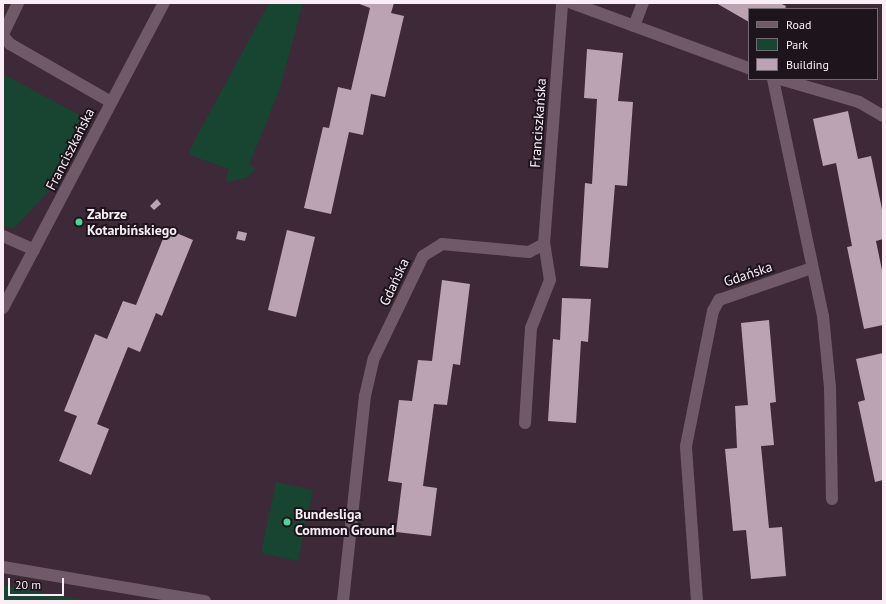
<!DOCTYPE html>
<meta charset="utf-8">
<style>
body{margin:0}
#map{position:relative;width:886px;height:604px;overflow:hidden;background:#3d2937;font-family:"PT Sans",sans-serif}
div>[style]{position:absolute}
.green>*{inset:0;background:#184531}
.building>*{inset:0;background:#bba3b3}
.minor>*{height:12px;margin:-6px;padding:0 6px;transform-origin:6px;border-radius:6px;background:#705a69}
.dots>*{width:11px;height:11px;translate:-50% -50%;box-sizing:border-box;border:2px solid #1e151c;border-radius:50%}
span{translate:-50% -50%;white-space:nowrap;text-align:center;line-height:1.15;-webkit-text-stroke:4px #1e151c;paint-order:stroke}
.street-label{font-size:14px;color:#faedf6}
.poi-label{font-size:14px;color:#faedf6;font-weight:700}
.left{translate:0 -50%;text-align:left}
.frame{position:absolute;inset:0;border:4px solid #faedf6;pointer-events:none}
.legend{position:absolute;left:748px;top:8px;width:130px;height:72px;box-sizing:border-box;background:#1e151c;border:1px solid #766b73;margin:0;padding:5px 7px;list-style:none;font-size:12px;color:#faedf6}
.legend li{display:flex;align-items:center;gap:8px;height:20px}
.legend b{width:20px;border:1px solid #766b73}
.scale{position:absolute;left:8px;top:578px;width:56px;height:18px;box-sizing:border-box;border:2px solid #faedf6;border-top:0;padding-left:5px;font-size:12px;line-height:14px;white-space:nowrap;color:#faedf6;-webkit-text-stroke:3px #1e151c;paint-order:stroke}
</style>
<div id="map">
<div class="green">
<i style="clip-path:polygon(269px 3px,303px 3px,279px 91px,249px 165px,256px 168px,248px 177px,228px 182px,226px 179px,229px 169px,190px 155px,189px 151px)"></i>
<i style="clip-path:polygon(3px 74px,87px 119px,49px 191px,14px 228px,3px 226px)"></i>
<i style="clip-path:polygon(276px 482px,313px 490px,298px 561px,261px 553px)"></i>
<i style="clip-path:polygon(3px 585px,88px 601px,3px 601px)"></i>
</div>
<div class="building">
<i style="clip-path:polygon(357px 3px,394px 3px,391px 13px,404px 16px,385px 97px,371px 94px,363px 135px,349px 132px,331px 214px,304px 208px,323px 127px,329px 128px,338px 87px,351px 90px,370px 8px)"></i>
<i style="clip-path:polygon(716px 3px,780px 3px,786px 6px,785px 9px,749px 9px,749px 22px)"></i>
<i style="clip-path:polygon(587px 49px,623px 53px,618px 101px,633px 102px,627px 186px,615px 185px,608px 268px,580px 266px,585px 183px,592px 184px,597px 99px,584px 98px)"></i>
<i style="clip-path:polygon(848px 111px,858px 159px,871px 156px,883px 214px,883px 239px,876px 241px,883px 275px,883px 325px,864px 329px,847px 247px,852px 246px,836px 163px,823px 166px,813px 119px)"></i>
<i style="clip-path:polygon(157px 199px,161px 204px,154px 210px,150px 206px)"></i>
<i style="clip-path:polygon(167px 229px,193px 240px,162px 316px,156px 313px,140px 352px,128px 347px,97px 424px,109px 429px,91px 475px,59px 461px,77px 416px,64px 411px,95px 334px,107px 339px,123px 301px,136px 305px)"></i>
<i style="clip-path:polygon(287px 230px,315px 237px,296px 317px,268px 310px)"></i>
<i style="clip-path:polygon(238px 231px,247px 233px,245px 241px,236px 239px)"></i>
<i style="clip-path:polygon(442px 280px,470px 284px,460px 365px,453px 364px,447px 405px,434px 404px,423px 486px,437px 488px,431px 536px,396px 532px,402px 483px,388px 481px,399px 400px,412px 401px,418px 360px,432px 361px)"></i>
<i style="clip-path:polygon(562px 298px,591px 299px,588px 342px,581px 341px,576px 423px,548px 421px,553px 339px,560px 340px)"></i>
<i style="clip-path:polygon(769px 320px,776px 402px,770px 403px,774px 445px,761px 446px,769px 528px,782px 527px,786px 576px,751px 579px,746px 530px,733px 531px,725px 449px,737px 448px,735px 406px,748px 405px,741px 323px)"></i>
<i style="clip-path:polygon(883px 353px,883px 480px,875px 482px,858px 402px,865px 400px,856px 359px)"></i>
</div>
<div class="minor">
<i style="left:572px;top:3px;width:189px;rotate:20.2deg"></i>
<i style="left:634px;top:26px;width:25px;rotate:-69deg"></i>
<i style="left:3px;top:34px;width:34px;rotate:-64deg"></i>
<i style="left:3px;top:36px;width:11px;rotate:49deg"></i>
<i style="left:10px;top:44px;width:116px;rotate:29.9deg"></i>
<i style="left:773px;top:79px;width:242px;rotate:78.1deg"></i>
<i style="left:823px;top:316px;width:71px;rotate:84.4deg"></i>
<i style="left:830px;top:387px;width:112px;rotate:89deg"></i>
<i style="left:780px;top:79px;width:82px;rotate:16.2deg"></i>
<i style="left:859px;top:102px;width:28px;rotate:30deg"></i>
<i style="left:3px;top:236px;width:34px;rotate:24deg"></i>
<i style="left:3px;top:308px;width:345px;rotate:-62.2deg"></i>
<i style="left:525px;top:423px;width:95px;rotate:-86.4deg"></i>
<i style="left:531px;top:328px;width:52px;rotate:-68.4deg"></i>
<i style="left:550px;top:280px;width:36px;rotate:-99deg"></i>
<i style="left:544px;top:244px;width:242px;rotate:-85.7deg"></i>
<i style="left:3px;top:567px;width:205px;rotate:9.6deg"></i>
<i style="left:343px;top:601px;width:206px;rotate:-83.9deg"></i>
<i style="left:365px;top:396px;width:39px;rotate:-77deg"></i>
<i style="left:374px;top:358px;width:113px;rotate:-64.3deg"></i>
<i style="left:423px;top:256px;width:22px;rotate:-32deg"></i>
<i style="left:442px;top:244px;width:87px;rotate:5.3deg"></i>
<i style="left:529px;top:252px;width:17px;rotate:-28deg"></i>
<i style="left:697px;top:601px;width:155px;rotate:-94.1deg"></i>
<i style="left:686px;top:446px;width:138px;rotate:-78.7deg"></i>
<i style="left:713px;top:311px;width:13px;rotate:-61deg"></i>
<i style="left:719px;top:300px;width:98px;rotate:-19deg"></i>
</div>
<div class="dots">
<i style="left:79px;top:222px;background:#4fd399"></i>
<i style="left:287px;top:522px;background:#4fd399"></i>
</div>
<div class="street-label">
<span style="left:538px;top:123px;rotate:-86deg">Franciszkańska</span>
<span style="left:70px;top:149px;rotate:-63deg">Franciszkańska</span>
<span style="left:748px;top:274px;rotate:-19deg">Gdańska</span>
<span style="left:394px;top:282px;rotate:-65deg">Gdańska</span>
</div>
<div class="poi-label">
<span class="left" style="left:87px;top:222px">Zabrze<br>Kotarbińskiego</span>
<span class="left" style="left:295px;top:522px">Bundesliga<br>Common Ground</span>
</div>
<div class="frame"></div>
<ul class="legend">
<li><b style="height:5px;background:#705a69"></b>Road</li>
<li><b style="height:11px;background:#184531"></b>Park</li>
<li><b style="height:11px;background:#bba3b3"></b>Building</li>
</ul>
<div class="scale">20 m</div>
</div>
